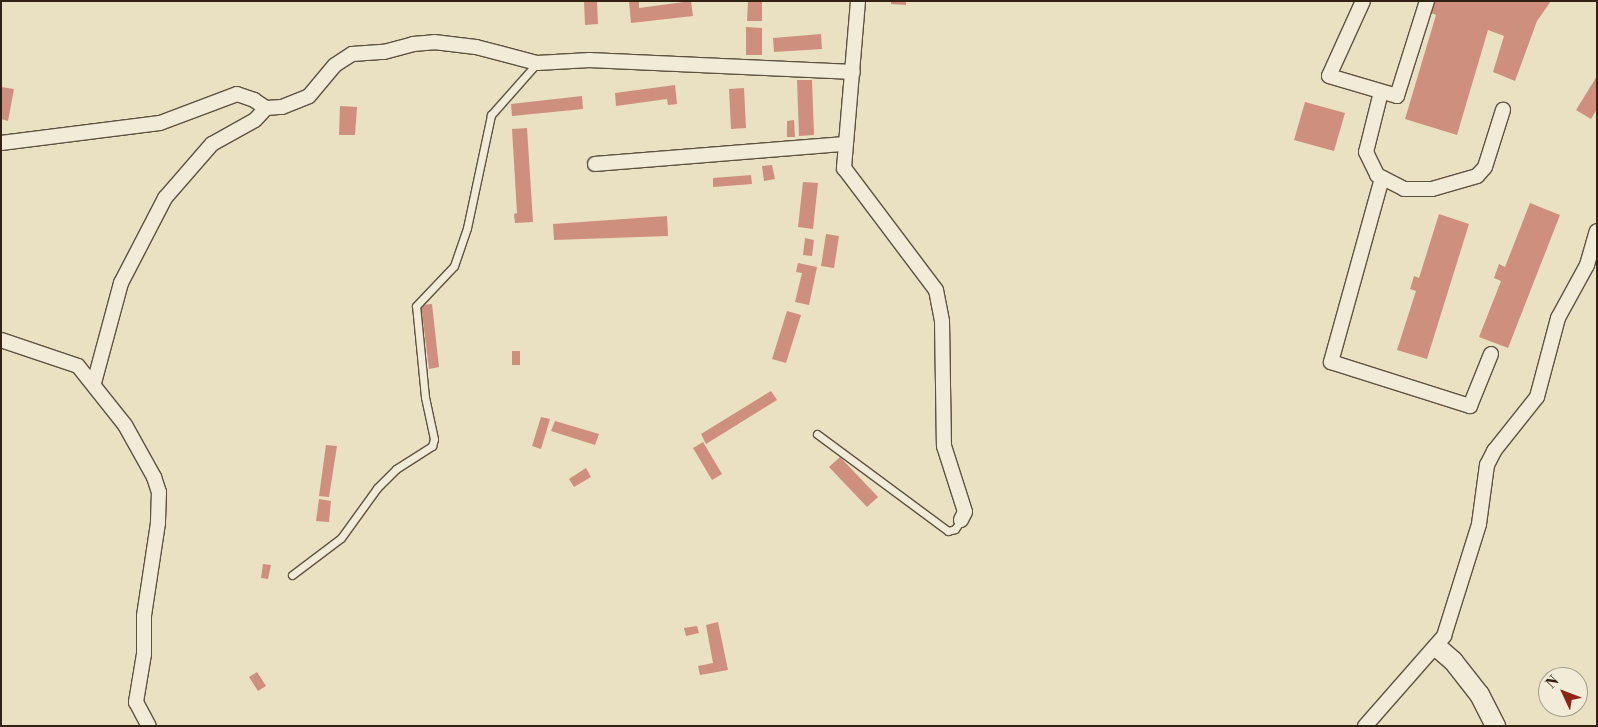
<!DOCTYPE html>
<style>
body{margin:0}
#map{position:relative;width:1598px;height:727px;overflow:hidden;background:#eae0c2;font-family:"Libre Bodoni",serif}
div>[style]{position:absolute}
.building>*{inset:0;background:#cf8f7e}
.roads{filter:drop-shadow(1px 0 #5f5240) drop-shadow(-1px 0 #5f5240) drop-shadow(0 1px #5f5240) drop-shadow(0 -1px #5f5240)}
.lane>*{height:7px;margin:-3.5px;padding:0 3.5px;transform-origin:3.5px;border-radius:3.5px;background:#f1ebd7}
.street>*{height:14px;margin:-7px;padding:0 7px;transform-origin:7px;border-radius:7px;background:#f1ebd7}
.secondary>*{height:19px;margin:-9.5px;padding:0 9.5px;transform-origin:9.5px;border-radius:9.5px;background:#f1ebd7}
span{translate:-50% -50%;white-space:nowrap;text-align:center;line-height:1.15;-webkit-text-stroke:4px #f1ebd7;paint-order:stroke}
.frame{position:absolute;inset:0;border:2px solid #312214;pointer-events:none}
.north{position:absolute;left:1538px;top:667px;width:50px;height:50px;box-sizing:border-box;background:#f1ebd7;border:1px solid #a49b89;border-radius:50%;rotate:313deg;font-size:14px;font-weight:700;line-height:20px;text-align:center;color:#312214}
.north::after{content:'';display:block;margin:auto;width:18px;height:22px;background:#8f2418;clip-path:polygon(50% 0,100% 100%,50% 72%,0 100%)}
</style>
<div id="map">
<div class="building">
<i style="clip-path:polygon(584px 1px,597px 1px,598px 24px,585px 25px)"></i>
<i style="clip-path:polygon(629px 1px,639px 1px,639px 8px,691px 1px,693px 16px,631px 23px)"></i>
<i style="clip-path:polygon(748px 1px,762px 1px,762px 21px,747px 21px)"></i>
<i style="clip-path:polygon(891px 1px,906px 1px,906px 5px,891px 4px)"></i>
<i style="clip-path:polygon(1435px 1px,1551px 1px,1537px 21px,1515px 81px,1493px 72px,1504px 36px,1488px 30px,1457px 135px,1405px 119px,1436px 15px,1431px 13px)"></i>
<i style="clip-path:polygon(746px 27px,762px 28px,762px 55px,746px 55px)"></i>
<i style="clip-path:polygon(821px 34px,822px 49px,774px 52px,773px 38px)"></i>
<i style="clip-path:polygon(1597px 76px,1597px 109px,1591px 119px,1576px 110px)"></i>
<i style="clip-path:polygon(797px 80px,812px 80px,814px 135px,799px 136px)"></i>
<i style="clip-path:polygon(675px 85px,677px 104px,668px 105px,667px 99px,616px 106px,615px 93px)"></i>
<i style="clip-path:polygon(1px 87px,14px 89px,8px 121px,1px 119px)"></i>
<i style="clip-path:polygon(744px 88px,746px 128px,731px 129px,729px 89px)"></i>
<i style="clip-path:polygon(582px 96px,583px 109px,512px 116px,511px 104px)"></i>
<i style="clip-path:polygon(1305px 102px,1345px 113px,1334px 151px,1294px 140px)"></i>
<i style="clip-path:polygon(340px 106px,357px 107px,355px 135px,339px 135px)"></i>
<i style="clip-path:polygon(794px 120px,795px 137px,787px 137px,787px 121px)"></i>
<i style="clip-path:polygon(527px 128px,533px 222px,515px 223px,514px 214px,517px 213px,512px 129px)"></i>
<i style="clip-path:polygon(772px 165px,775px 179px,764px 181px,762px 166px)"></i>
<i style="clip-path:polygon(751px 175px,752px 184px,713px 187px,713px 178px)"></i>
<i style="clip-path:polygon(803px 182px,818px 183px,813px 229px,798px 227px)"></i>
<i style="clip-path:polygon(1530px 203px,1560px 215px,1508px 348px,1479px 337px,1501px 281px,1494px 278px,1499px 264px,1505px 267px)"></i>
<i style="clip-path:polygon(1439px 214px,1469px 224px,1427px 359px,1397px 350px,1416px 291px,1410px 289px,1414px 276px,1419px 278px)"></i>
<i style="clip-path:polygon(667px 216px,668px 236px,554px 240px,553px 224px)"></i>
<i style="clip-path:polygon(826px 234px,839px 236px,834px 268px,821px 266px)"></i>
<i style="clip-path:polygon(805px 238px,814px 240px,812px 256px,803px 255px)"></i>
<i style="clip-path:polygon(798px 263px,817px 267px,809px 305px,795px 302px,802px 273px,796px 272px)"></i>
<i style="clip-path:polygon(432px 304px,439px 367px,429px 369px,421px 305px)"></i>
<i style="clip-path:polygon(787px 311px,801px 315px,786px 363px,772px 359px)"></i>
<i style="clip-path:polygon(512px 351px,520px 351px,520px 365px,512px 365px)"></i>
<i style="clip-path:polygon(771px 391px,777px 400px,706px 444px,701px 434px)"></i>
<i style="clip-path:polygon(541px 417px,550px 419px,541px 449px,532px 446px)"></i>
<i style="clip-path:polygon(555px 421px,599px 434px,595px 445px,551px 431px)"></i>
<i style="clip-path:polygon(703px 442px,722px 474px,712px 480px,693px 448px)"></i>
<i style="clip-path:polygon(326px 445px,337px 446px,329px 497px,319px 496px)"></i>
<i style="clip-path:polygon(840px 457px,878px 497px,867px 507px,829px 467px)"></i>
<i style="clip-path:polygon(586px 468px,591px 477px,574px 487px,569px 479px)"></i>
<i style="clip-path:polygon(319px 499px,331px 501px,329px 522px,316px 521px)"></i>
<i style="clip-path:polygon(263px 564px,271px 565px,268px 579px,261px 578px)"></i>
<i style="clip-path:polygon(718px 622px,728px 670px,700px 675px,698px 666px,713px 663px,706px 625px)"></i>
<i style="clip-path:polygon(697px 626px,699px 633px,686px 636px,684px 628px)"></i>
<i style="clip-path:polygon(257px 672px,266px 686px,258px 691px,249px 677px)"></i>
</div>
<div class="roads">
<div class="lane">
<i style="left:817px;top:434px;width:163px;rotate:36.5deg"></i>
<i style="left:948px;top:531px;width:7px;rotate:-16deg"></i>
<i style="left:955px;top:529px;width:11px;rotate:-56deg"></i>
<i style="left:292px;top:575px;width:61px;rotate:-37.1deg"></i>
<i style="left:341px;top:538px;width:62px;rotate:-54.2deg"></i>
<i style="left:377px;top:488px;width:27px;rotate:-45deg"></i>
<i style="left:396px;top:469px;width:43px;rotate:-32.6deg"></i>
<i style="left:432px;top:446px;width:7px;rotate:-74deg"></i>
<i style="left:434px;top:439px;width:43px;rotate:-102.1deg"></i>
<i style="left:425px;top:397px;width:91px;rotate:-95.6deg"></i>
<i style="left:416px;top:306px;width:55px;rotate:-46.5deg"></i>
<i style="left:454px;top:266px;width:40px;rotate:-71.1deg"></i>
<i style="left:467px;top:228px;width:116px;rotate:-78deg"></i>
<i style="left:491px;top:115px;width:69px;rotate:-48.5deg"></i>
</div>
<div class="street">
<i style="left:858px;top:1px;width:168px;rotate:94.8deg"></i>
<i style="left:844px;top:168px;width:153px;rotate:53deg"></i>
<i style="left:936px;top:290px;width:32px;rotate:79deg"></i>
<i style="left:942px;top:321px;width:125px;rotate:89.1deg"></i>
<i style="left:944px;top:446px;width:69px;rotate:72.3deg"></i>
<i style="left:965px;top:512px;width:9px;rotate:117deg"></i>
<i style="left:1363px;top:1px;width:82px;rotate:114.4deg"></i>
<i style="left:1329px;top:76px;width:71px;rotate:16.4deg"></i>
<i style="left:1397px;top:96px;width:100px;rotate:-72.5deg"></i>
<i style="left:1381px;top:92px;width:62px;rotate:104deg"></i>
<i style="left:1366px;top:152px;width:25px;rotate:64deg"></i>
<i style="left:1377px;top:175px;width:30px;rotate:27deg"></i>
<i style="left:1404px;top:189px;width:28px"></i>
<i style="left:1432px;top:189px;width:47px;rotate:-16.1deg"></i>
<i style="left:1477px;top:176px;width:12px;rotate:-48deg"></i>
<i style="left:1485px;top:167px;width:60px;rotate:-72.5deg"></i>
<i style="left:1px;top:143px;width:160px;rotate:-7.2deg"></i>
<i style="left:160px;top:123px;width:82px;rotate:-20.6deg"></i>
<i style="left:237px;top:94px;width:18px;rotate:19deg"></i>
<i style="left:254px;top:100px;width:14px;rotate:34deg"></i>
<i style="left:266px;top:108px;width:16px;rotate:-4deg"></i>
<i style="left:282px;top:107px;width:29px;rotate:-22deg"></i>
<i style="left:309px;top:96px;width:40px;rotate:-50deg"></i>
<i style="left:335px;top:65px;width:20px;rotate:-33deg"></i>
<i style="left:352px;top:54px;width:32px;rotate:-4deg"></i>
<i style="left:384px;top:52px;width:30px;rotate:-15deg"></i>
<i style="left:413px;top:44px;width:21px;rotate:-5deg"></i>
<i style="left:434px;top:42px;width:42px;rotate:6.8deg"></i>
<i style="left:476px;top:47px;width:63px;rotate:14.7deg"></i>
<i style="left:537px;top:63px;width:53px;rotate:-3.2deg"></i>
<i style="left:590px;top:60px;width:263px;rotate:2.6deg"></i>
<i style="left:595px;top:164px;width:250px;rotate:-4.6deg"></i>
<i style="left:1382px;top:178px;width:191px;rotate:105.5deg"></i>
<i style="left:1331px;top:362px;width:146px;rotate:17.6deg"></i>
<i style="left:1470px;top:406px;width:56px;rotate:-68deg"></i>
<i style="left:1px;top:340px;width:81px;rotate:18.7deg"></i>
<i style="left:78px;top:366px;width:75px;rotate:51.5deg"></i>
<i style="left:125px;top:425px;width:60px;rotate:60.9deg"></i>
<i style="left:154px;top:477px;width:16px;rotate:72deg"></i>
<i style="left:159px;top:492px;width:31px;rotate:92deg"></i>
<i style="left:158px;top:523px;width:94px;rotate:98.6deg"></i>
<i style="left:144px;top:616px;width:38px;rotate:90deg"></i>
<i style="left:144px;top:654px;width:49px;rotate:99.5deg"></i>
<i style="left:136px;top:702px;width:27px;rotate:62deg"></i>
<i style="left:94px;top:383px;width:104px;rotate:-74.9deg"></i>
<i style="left:121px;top:283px;width:96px;rotate:-62.6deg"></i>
<i style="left:165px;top:198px;width:72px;rotate:-49deg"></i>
<i style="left:212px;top:144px;width:49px;rotate:-29.2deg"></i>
<i style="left:255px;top:120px;width:16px;rotate:-47deg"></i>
<i style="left:1365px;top:726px;width:120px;rotate:-48.7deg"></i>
<i style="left:1444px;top:636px;width:117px;rotate:-72.6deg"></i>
<i style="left:1479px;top:524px;width:60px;rotate:-82.3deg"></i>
<i style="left:1487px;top:465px;width:16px;rotate:-63deg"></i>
<i style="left:1494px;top:451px;width:69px;rotate:-51.5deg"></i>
<i style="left:1537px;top:397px;width:82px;rotate:-75.1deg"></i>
<i style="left:1558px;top:318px;width:60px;rotate:-61.3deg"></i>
<i style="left:1587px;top:265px;width:35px;rotate:-74deg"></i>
</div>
<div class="secondary">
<i style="left:1437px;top:647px;width:21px;rotate:41deg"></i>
<i style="left:1453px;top:661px;width:42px;rotate:51.8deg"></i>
<i style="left:1479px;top:694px;width:36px;rotate:63deg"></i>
</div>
</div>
<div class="frame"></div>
<div class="north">N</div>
</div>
